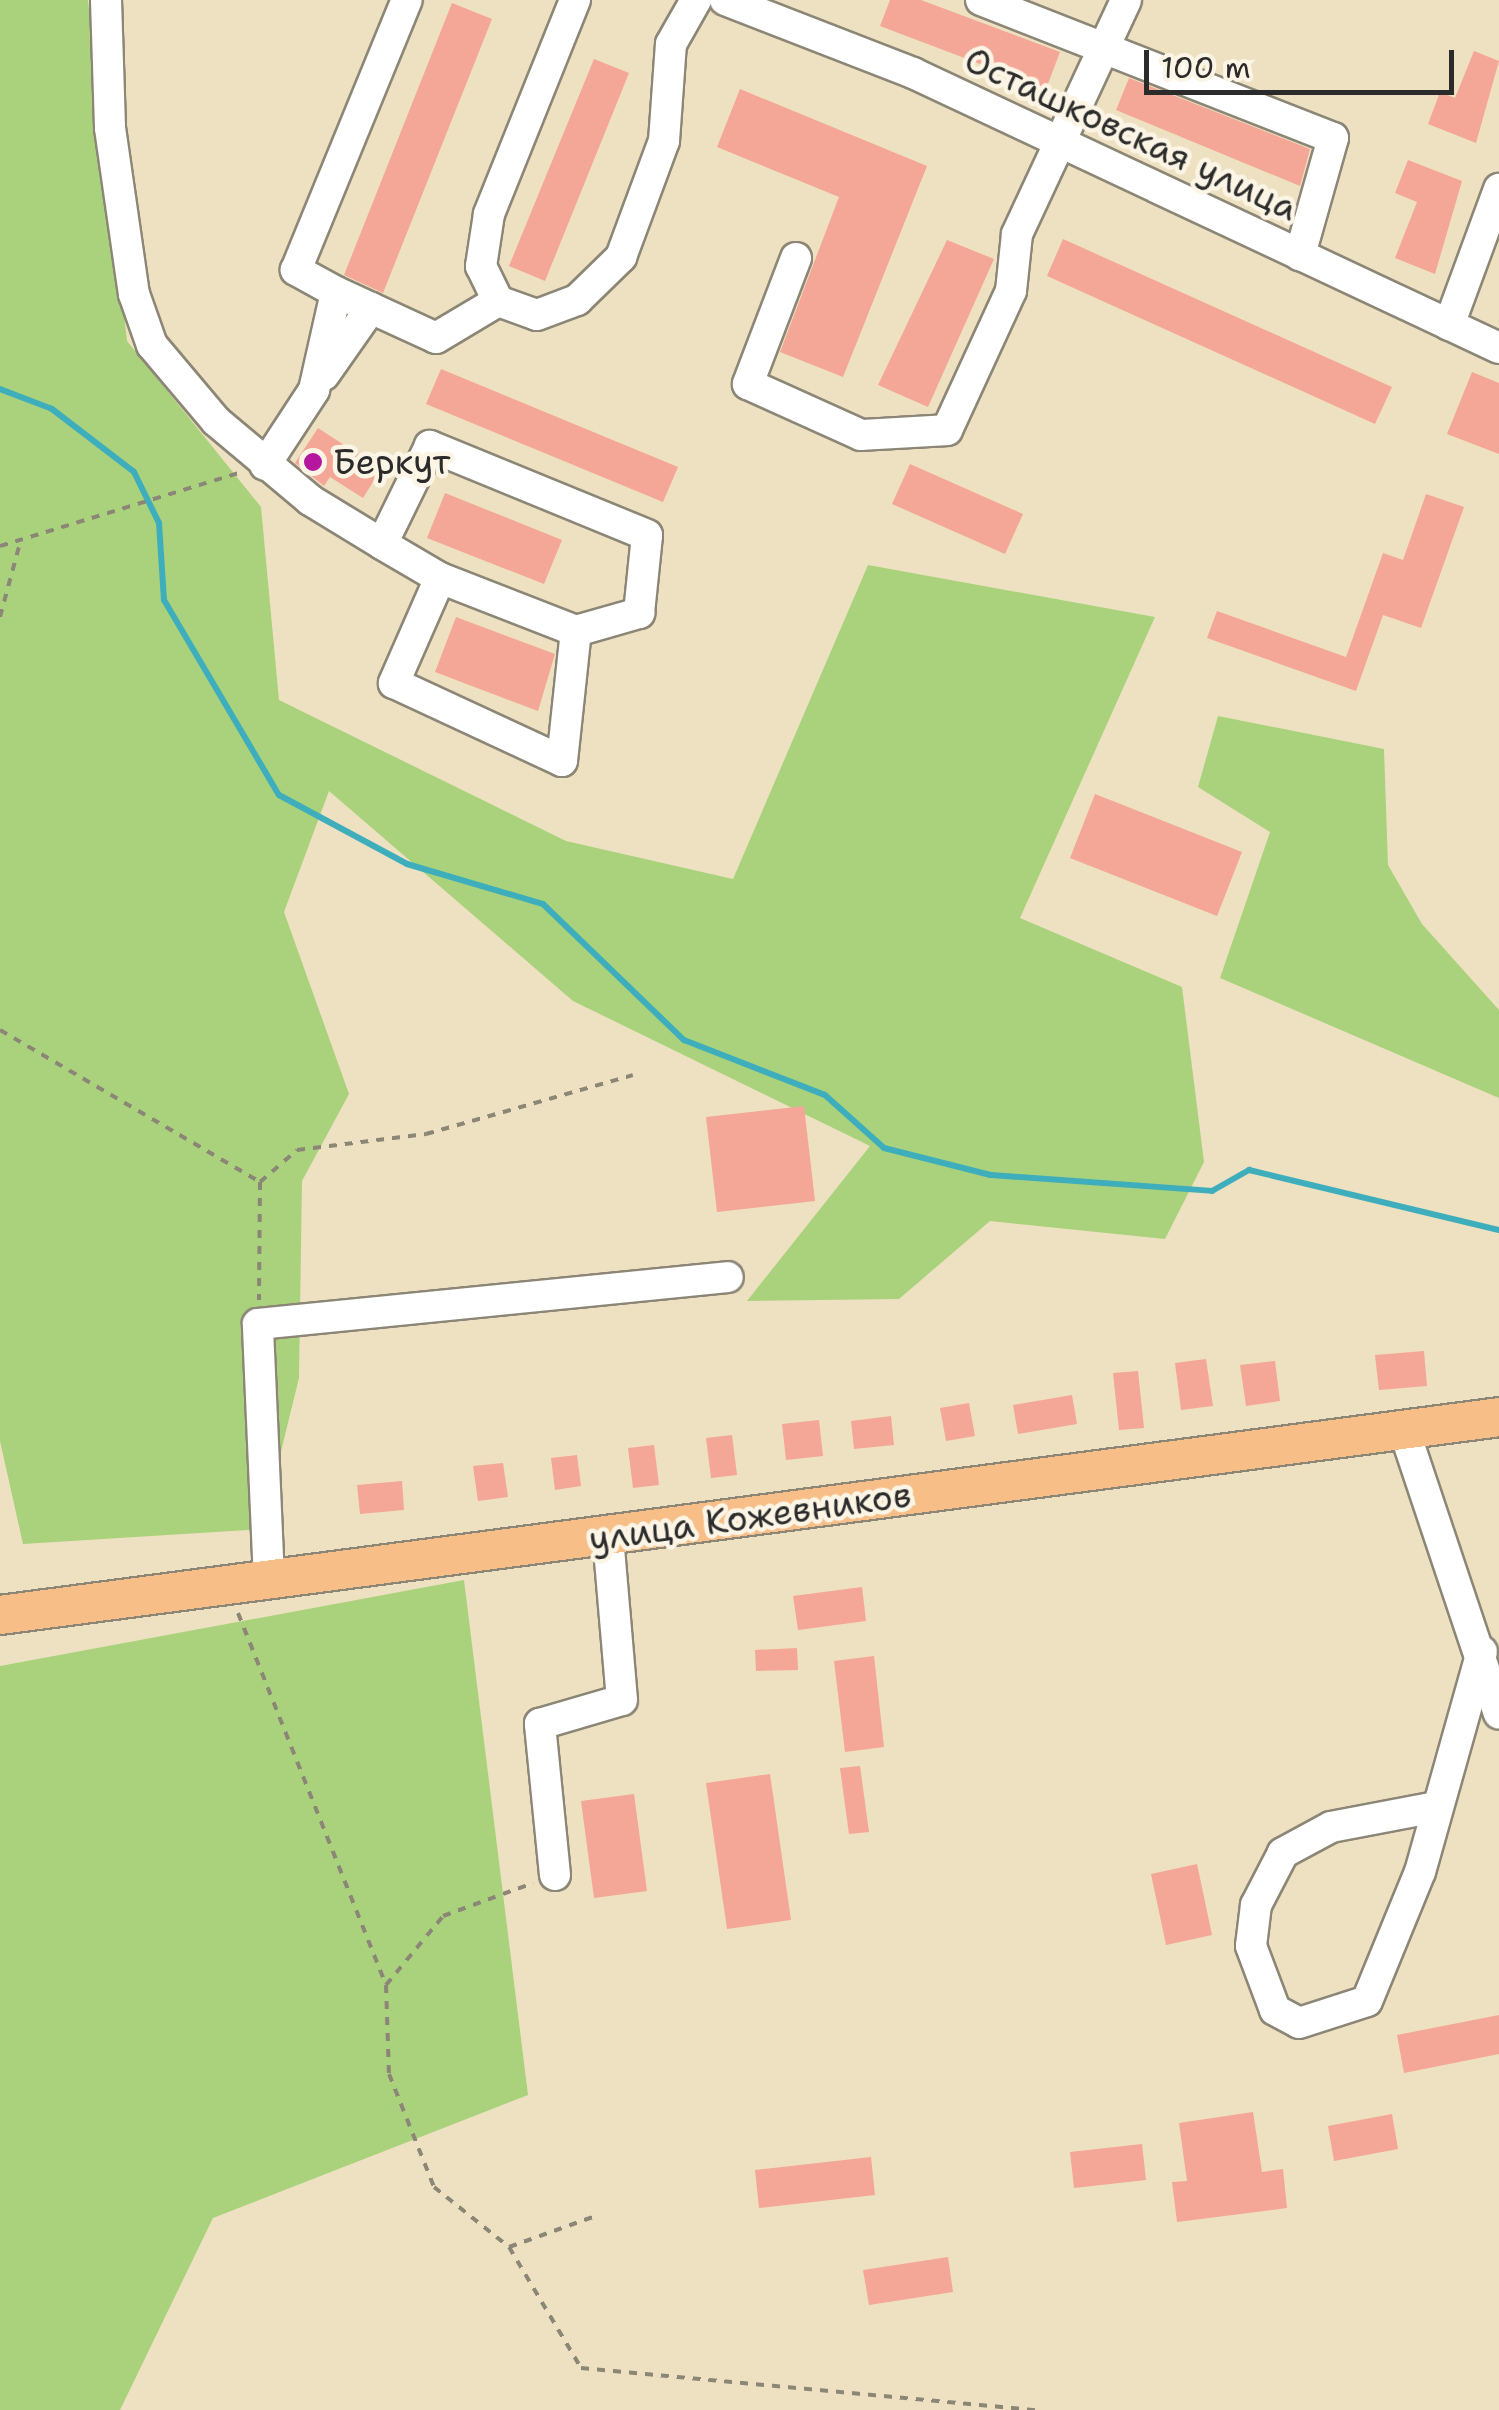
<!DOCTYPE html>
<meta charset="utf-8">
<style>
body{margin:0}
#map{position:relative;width:1499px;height:2410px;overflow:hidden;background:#eee1c1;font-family:"Shantell Sans",sans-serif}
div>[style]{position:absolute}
.green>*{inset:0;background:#aad27c}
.stream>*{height:6px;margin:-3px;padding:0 3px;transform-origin:3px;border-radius:3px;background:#3faebc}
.building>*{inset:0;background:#f4a697}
.path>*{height:4px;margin-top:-2px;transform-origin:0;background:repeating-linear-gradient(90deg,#8c8676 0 8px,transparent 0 16px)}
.roads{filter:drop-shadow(2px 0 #8c8676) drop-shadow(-2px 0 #8c8676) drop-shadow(0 2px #8c8676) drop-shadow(0 -2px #8c8676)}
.minor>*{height:30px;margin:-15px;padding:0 15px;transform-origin:15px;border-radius:15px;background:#fff}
.major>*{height:38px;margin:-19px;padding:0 19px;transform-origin:19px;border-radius:19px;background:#f7be87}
.dots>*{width:28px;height:28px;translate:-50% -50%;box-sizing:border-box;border:5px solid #fcf5e5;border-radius:50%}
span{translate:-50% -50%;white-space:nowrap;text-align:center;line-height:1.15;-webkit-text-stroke:9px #fcf5e5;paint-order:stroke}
.street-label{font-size:35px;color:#2b2b2b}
.poi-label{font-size:35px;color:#2b2b2b}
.left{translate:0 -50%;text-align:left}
.scale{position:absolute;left:1144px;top:50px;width:310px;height:45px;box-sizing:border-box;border:5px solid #2b2b2b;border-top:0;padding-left:12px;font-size:30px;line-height:35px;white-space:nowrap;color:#2b2b2b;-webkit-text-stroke:8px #fcf5e5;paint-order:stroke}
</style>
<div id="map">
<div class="green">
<i style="clip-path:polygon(0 0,88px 0,127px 341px,261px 507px,279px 700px,566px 841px,733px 879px,868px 565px,1155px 617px,1020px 918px,1182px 987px,1204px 1162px,1165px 1239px,990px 1221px,899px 1299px,747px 1301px,870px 1146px,573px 1001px,329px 791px,284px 912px,349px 1094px,302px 1181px,299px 1378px,262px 1529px,23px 1544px,0 1441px)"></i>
<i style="clip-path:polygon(1218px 716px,1384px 749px,1388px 865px,1422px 924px,1499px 1010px,1499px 1098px,1220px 978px,1270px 832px,1198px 787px)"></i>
<i style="clip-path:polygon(464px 1580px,528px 2095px,213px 2218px,120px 2410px,0 2410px,0 1666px)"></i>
</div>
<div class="stream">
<i style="left:0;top:389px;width:56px;rotate:21deg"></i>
<i style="left:52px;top:409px;width:103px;rotate:37.5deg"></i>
<i style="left:134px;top:472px;width:57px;rotate:63.9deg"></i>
<i style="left:159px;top:523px;width:77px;rotate:86.3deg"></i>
<i style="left:164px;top:600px;width:226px;rotate:59.5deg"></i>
<i style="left:279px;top:795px;width:145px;rotate:28.3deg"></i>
<i style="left:407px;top:864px;width:142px;rotate:16.4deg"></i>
<i style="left:543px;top:904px;width:196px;rotate:44deg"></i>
<i style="left:684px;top:1040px;width:151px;rotate:21.3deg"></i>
<i style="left:825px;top:1095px;width:79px;rotate:41.9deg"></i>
<i style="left:884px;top:1148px;width:110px;rotate:14.2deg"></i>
<i style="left:991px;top:1175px;width:222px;rotate:4.1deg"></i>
<i style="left:1212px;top:1191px;width:43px;rotate:-29.6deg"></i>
<i style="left:1249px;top:1170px;width:257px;rotate:13.5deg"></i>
</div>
<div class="building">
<i style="clip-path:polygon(890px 0,921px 0,1060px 52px,1046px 89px,880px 26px)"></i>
<i style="clip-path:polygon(452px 3px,492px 19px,383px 293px,344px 275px)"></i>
<i style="clip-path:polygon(1474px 51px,1499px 61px,1476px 143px,1428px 124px,1440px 92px,1455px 98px)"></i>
<i style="clip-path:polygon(594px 59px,629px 73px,545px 281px,509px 266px)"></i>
<i style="clip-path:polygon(1129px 78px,1310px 149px,1300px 186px,1116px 110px)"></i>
<i style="clip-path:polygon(740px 89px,927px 166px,843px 377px,780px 352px,839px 197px,717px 147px)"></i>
<i style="clip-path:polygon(1408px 160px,1462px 181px,1435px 274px,1395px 258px,1417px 202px,1395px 193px)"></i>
<i style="clip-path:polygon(1063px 239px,1392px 387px,1375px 424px,1047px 276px)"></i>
<i style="clip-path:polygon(947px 240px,994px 259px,928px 407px,878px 385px)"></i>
<i style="clip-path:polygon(441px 369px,678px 467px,663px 502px,426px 404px)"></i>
<i style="clip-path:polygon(1472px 372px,1499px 383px,1499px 454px,1447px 434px)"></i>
<i style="clip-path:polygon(318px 428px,381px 469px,363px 498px,330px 477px,324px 486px,295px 463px)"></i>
<i style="clip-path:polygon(910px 464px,1023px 514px,1005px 554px,892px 504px)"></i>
<i style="clip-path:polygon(445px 493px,562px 540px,544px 584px,427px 538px)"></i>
<i style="clip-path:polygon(1426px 494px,1464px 507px,1421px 628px,1383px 615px,1356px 691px,1207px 638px,1217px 611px,1346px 657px,1383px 553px,1403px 560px)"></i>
<i style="clip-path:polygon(456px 617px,555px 654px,538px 711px,435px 672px)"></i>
<i style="clip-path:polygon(1095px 794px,1242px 852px,1217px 916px,1070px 858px)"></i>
<i style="clip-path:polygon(804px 1106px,815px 1201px,717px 1212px,706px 1117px)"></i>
<i style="clip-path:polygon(1424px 1351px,1427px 1386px,1379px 1390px,1375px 1355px)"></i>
<i style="clip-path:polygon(1206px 1359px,1213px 1406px,1181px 1410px,1175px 1363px)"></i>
<i style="clip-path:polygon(1275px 1361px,1280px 1401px,1246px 1406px,1240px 1365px)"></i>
<i style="clip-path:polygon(1138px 1371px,1144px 1428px,1119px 1430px,1113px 1373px)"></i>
<i style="clip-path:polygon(1072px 1395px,1077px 1424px,1018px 1434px,1013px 1405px)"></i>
<i style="clip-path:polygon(969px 1403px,975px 1436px,946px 1441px,940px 1408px)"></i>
<i style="clip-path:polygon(891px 1416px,894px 1445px,854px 1449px,851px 1421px)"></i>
<i style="clip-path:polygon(819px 1420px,823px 1456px,786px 1460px,782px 1424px)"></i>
<i style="clip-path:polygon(732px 1435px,737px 1475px,711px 1478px,706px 1438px)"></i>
<i style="clip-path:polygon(654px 1445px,659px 1485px,633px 1488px,628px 1448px)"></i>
<i style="clip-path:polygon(577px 1455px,581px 1486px,555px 1490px,551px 1458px)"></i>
<i style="clip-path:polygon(503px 1463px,508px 1497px,478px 1501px,473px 1466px)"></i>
<i style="clip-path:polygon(402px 1481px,404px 1510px,360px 1514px,357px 1485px)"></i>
<i style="clip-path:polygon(862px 1587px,866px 1621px,798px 1630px,793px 1596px)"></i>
<i style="clip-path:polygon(797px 1648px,798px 1670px,756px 1671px,755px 1650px)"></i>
<i style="clip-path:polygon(874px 1656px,884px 1747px,845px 1752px,834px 1661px)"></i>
<i style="clip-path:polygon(860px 1766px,869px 1832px,849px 1834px,840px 1768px)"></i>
<i style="clip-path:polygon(770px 1774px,791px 1920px,727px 1929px,706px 1783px)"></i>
<i style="clip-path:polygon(634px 1794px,647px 1891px,594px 1898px,581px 1801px)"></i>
<i style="clip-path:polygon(1197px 1864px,1212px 1935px,1166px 1945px,1151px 1874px)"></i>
<i style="clip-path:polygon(1499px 2015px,1499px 2054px,1404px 2073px,1397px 2035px)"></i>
<i style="clip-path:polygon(1253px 2112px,1262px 2172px,1283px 2169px,1287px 2208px,1177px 2222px,1172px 2182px,1187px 2181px,1179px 2123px)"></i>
<i style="clip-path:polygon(1392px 2114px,1398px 2149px,1334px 2161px,1328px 2126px)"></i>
<i style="clip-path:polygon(1142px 2144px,1146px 2180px,1074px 2188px,1070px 2152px)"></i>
<i style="clip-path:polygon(871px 2157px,875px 2195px,759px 2208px,755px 2170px)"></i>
<i style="clip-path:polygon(948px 2257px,953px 2292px,869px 2305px,863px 2270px)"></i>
</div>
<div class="path">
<i style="left:0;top:546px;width:250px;rotate:-17deg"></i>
<i style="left:0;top:617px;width:81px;rotate:-74.9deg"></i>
<i style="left:0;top:1030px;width:301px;rotate:30.3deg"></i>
<i style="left:260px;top:1182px;width:118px;rotate:90.5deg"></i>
<i style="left:260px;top:1182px;width:49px;rotate:-40.9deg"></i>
<i style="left:297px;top:1150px;width:130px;rotate:-7.1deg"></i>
<i style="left:426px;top:1134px;width:215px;rotate:-15.9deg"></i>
<i style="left:238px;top:1613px;width:400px;rotate:68.3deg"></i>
<i style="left:386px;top:1985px;width:89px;rotate:88.1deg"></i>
<i style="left:389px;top:2074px;width:122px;rotate:68.3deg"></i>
<i style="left:434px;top:2187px;width:96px;rotate:38.7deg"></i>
<i style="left:509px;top:2247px;width:89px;rotate:-19.7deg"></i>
<i style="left:386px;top:1985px;width:89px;rotate:-50.4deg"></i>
<i style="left:443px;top:1916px;width:96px;rotate:-20.1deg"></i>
<i style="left:509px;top:2247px;width:141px;rotate:59.2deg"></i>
<i style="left:581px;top:2368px;width:456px;rotate:5.3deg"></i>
</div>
<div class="roads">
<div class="minor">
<i style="left:106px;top:0;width:128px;rotate:88.2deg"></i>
<i style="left:110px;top:128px;width:168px;rotate:81.8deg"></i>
<i style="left:134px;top:294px;width:54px;rotate:70.6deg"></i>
<i style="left:152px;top:345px;width:99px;rotate:49.9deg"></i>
<i style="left:216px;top:421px;width:123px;rotate:40deg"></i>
<i style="left:310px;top:500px;width:84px;rotate:31.4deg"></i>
<i style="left:382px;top:544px;width:67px;rotate:30.4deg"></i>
<i style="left:440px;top:578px;width:146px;rotate:21.3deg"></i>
<i style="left:576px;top:631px;width:66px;rotate:-15.9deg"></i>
<i style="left:639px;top:613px;width:78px;rotate:-84.1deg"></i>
<i style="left:647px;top:535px;width:235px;rotate:-157.7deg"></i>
<i style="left:430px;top:446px;width:109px;rotate:116.1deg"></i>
<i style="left:575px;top:0;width:231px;rotate:111.9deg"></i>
<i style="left:489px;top:214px;width:53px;rotate:98.7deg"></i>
<i style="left:481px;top:266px;width:39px;rotate:64deg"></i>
<i style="left:498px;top:301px;width:41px;rotate:19.7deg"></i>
<i style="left:537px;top:315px;width:43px;rotate:-20.6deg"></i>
<i style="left:577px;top:300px;width:62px;rotate:-44.3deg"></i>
<i style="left:621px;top:257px;width:124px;rotate:-69.7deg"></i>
<i style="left:664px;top:141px;width:97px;rotate:-85.9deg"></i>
<i style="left:671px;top:44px;width:51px;rotate:-60.4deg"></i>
<i style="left:725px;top:0;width:202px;rotate:21.2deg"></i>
<i style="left:913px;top:73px;width:647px;rotate:25.14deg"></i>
<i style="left:981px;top:0;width:378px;rotate:21.4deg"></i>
<i style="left:1333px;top:138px;width:122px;rotate:105.8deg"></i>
<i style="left:796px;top:258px;width:135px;rotate:110.9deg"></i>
<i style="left:748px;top:384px;width:124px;rotate:24.3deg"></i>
<i style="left:861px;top:435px;width:86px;rotate:-3.3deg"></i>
<i style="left:947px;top:430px;width:153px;rotate:-65.3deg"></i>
<i style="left:1011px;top:291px;width:57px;rotate:-84deg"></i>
<i style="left:1017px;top:234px;width:258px;rotate:-65deg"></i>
<i style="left:336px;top:292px;width:110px;rotate:24.7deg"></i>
<i style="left:436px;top:338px;width:72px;rotate:-30.8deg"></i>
<i style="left:1449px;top:325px;width:145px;rotate:-69.8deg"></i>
<i style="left:324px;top:375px;width:82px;rotate:-55deg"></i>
<i style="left:265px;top:465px;width:90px;rotate:-56.8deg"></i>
<i style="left:314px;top:390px;width:100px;rotate:-77.3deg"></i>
<i style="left:336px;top:292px;width:46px;rotate:-151.2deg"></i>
<i style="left:296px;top:270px;width:292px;rotate:-67.7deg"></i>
<i style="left:440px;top:578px;width:115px;rotate:113.7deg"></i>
<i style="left:394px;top:683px;width:185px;rotate:24.9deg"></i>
<i style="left:562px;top:761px;width:131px;rotate:-83.9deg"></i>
<i style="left:1404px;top:1430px;width:299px;rotate:71.5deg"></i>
<i style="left:269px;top:1580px;width:256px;rotate:-92.5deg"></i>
<i style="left:258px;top:1324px;width:472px;rotate:-5.7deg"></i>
<i style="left:1436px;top:1807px;width:107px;rotate:169.2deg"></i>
<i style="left:1331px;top:1827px;width:55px;rotate:151.6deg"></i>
<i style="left:1283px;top:1853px;width:59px;rotate:117.4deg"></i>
<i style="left:1256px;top:1905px;width:41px;rotate:97deg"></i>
<i style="left:1251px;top:1946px;width:68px;rotate:69.4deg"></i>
<i style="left:1275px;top:2010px;width:27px;rotate:28deg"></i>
<i style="left:1299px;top:2023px;width:71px;rotate:-17.9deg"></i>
<i style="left:1367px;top:2001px;width:139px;rotate:-67.7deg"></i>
<i style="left:1420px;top:1872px;width:229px;rotate:-74.3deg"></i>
<i style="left:555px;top:1875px;width:152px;rotate:-95.7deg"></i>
<i style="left:540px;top:1724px;width:85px;rotate:-16.3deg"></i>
<i style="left:622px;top:1700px;width:165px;rotate:-94.9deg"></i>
</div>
<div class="major">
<i style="left:0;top:1615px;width:1512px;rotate:-7.52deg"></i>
</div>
</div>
<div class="dots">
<i style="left:313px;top:462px;background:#b5179e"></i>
</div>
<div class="street-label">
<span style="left:1131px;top:134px;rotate:25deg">Осташковская улица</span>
<span style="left:750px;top:1517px;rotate:-8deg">улица Кожевников</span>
</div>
<div class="poi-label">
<span class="left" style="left:333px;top:462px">Беркут</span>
</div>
<div class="scale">100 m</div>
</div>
